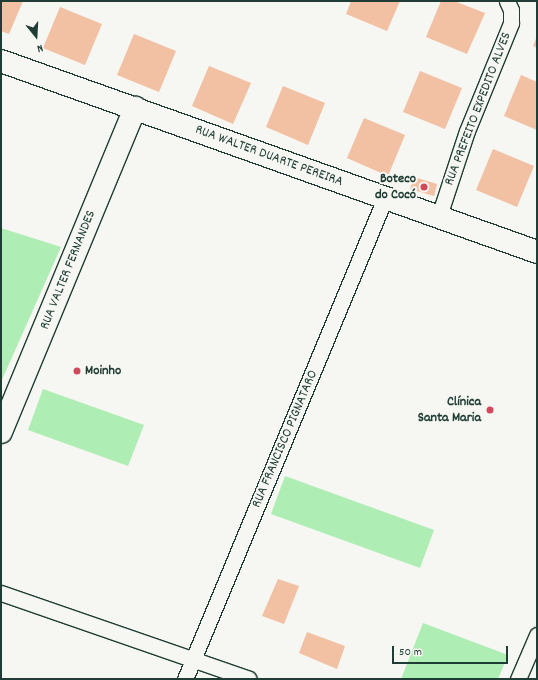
<!DOCTYPE html>
<meta charset="utf-8">
<style>
body{margin:0}
#map{position:relative;width:538px;height:680px;overflow:hidden;background:#f6f6f2;font-family:Dekko,sans-serif}
div>[style]{position:absolute}
.green>*{inset:0;background:#aeedb4}
.building>*{inset:0;background:#f2c0a3}
.roads{filter:drop-shadow(1px 0 #1f3d34) drop-shadow(-1px 0 #1f3d34) drop-shadow(0 1px #1f3d34) drop-shadow(0 -1px #1f3d34)}
.minor>*{height:15px;margin:-7.5px;padding:0 7.5px;transform-origin:7.5px;border-radius:7.5px;background:#f6f6f2}
.secondary>*{height:22px;margin:-11px;padding:0 11px;transform-origin:11px;border-radius:11px;background:#f6f6f2}
.dots>*{width:11px;height:11px;translate:-50% -50%;box-sizing:border-box;border:2px solid #f6f6f2;border-radius:50%}
span{translate:-50% -50%;white-space:nowrap;text-align:center;line-height:1.15;-webkit-text-stroke:4px #f6f6f2;paint-order:stroke}
.street-label{font-size:14px;color:#1f3d34}
.poi-label{font-size:14px;color:#1f3d34;font-weight:700}
.right{translate:-100% -50%;text-align:right}
.left{translate:0 -50%;text-align:left}
.frame{position:absolute;inset:0;border:2px solid #1f3d34;pointer-events:none}
.north{position:absolute;left:16px;top:16px;width:40px;height:40px;-webkit-text-stroke:3px #f6f6f2;paint-order:stroke;rotate:162deg;font-size:11px;font-weight:700;line-height:16px;text-align:center;color:#1f3d34}
.north::after{content:'';display:block;margin:auto;width:14px;height:18px;background:#1f3d34;clip-path:polygon(50% 0,100% 100%,50% 72%,0 100%)}
.scale{position:absolute;left:392px;top:646px;width:116px;height:18px;box-sizing:border-box;border:2px solid #1f3d34;border-top:0;padding-left:5px;font-size:12px;line-height:14px;white-space:nowrap;color:#1f3d34;-webkit-text-stroke:3px #f6f6f2;paint-order:stroke}
</style>
<div id="map">
<div class="green">
<i style="clip-path:polygon(1px 228px,61px 247px,1px 382px)"></i>
<i style="clip-path:polygon(43px 389px,144px 425px,128px 466px,28px 430px)"></i>
<i style="clip-path:polygon(285px 476px,434px 530px,420px 568px,271px 514px)"></i>
<i style="clip-path:polygon(423px 623px,508px 655px,498px 679px,401px 679px)"></i>
</div>
<div class="building">
<i style="clip-path:polygon(1px 1px,23px 1px,9px 34px,1px 31px)"></i>
<i style="clip-path:polygon(351px 1px,400px 1px,387px 31px,346px 14px)"></i>
<i style="clip-path:polygon(441px 1px,454px 1px,485px 13px,467px 54px,426px 37px)"></i>
<i style="clip-path:polygon(60px 7px,102px 24px,85px 65px,43px 48px)"></i>
<i style="clip-path:polygon(134px 34px,176px 51px,159px 92px,117px 75px)"></i>
<i style="clip-path:polygon(537px 36px,537px 48px,533px 46px)"></i>
<i style="clip-path:polygon(209px 66px,251px 83px,233px 124px,192px 106px)"></i>
<i style="clip-path:polygon(420px 71px,462px 88px,445px 129px,403px 112px)"></i>
<i style="clip-path:polygon(521px 75px,537px 82px,537px 130px,504px 116px)"></i>
<i style="clip-path:polygon(283px 86px,325px 103px,308px 145px,266px 127px)"></i>
<i style="clip-path:polygon(364px 118px,405px 135px,388px 176px,347px 158px)"></i>
<i style="clip-path:polygon(493px 149px,534px 166px,517px 207px,476px 190px)"></i>
<i style="clip-path:polygon(414px 177px,437px 184px,434px 196px,410px 189px)"></i>
<i style="clip-path:polygon(278px 579px,299px 586px,284px 624px,262px 616px)"></i>
<i style="clip-path:polygon(307px 632px,345px 646px,337px 669px,299px 653px)"></i>
</div>
<div class="roads">
<div class="minor">
<i style="left:439px;top:216px;width:89px;rotate:-71.8deg"></i>
<i style="left:467px;top:131px;width:117px;rotate:-67.8deg"></i>
<i style="left:511px;top:23px;width:13px;rotate:-90deg"></i>
<i style="left:511px;top:10px;width:10px;rotate:-114deg"></i>
<i style="left:1px;top:593px;width:262px;rotate:19.1deg"></i>
<i style="left:185px;top:679px;width:521px;rotate:-67.42deg"></i>
<i style="left:518px;top:679px;width:48px;rotate:-66.6deg"></i>
</div>
<div class="secondary">
<i style="left:1px;top:61px;width:569px;rotate:19.61deg"></i>
<i style="left:1px;top:432px;width:351px;rotate:-67.5deg"></i>
</div>
</div>
<div class="dots">
<i style="left:424px;top:187px;background:#d1495b"></i>
<i style="left:77px;top:371px;background:#d1495b"></i>
<i style="left:490px;top:410px;background:#d1495b"></i>
</div>
<div class="street-label">
<span style="left:478px;top:109px;rotate:-69deg">RUA PREFEITO EXPEDITO ALVES</span>
<span style="left:269px;top:156px;rotate:20deg">RUA WALTER DUARTE PEREIRA</span>
<span style="left:68px;top:270px;rotate:-68deg">RUA VALTER FERNANDES</span>
<span style="left:285px;top:439px;rotate:-67deg">RUA FRANCISCO PIGNATARO</span>
</div>
<div class="poi-label">
<span class="right" style="left:416px;top:187px">Boteco<br>do Cocó</span>
<span class="left" style="left:85px;top:371px">Moinho</span>
<span class="right" style="left:481px;top:410px">Clínica<br>Santa Maria</span>
</div>
<div class="frame"></div>
<div class="north">N</div>
<div class="scale">50 m</div>
</div>
